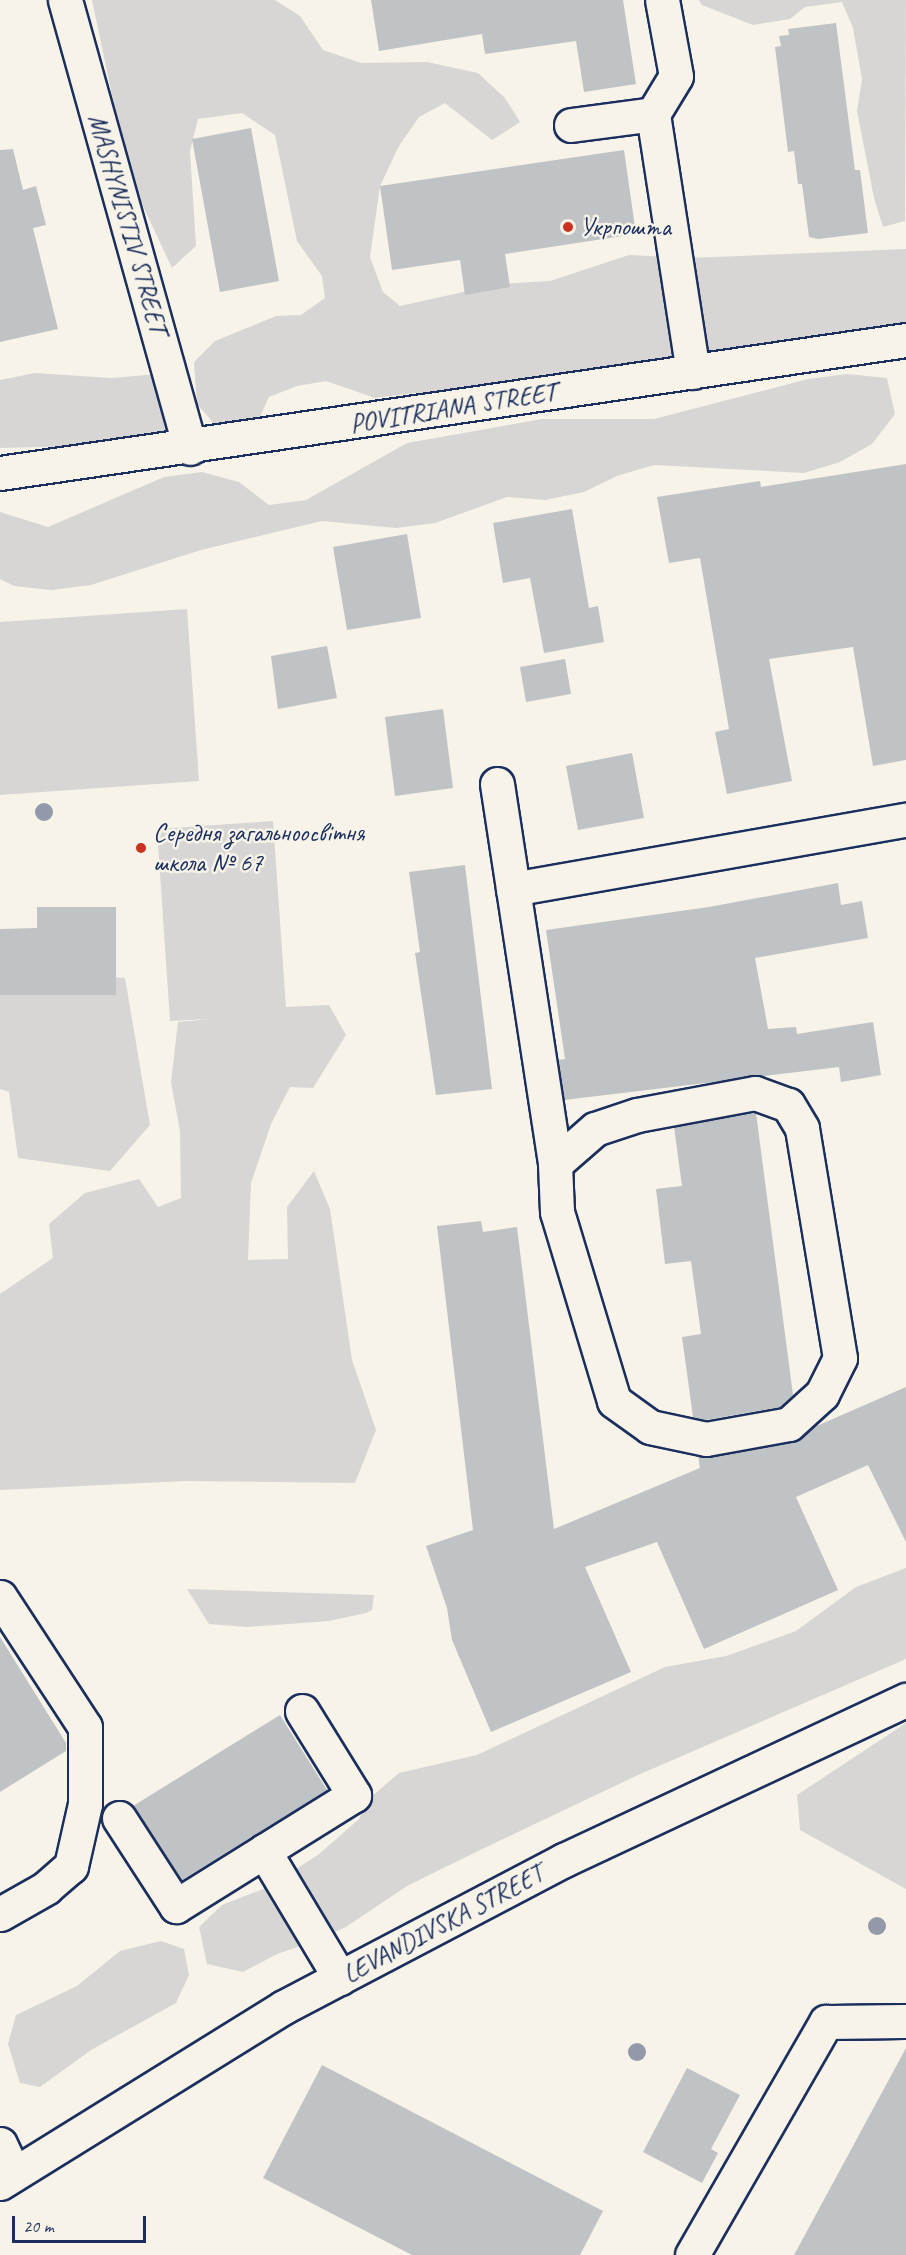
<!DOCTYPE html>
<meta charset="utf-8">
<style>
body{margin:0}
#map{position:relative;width:906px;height:2255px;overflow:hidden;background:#f7f3e8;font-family:Caveat,sans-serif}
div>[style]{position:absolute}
.green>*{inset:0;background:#d7d6d4}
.building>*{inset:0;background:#c0c3c5}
.roads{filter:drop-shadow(2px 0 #1b2f5e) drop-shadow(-2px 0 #1b2f5e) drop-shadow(0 2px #1b2f5e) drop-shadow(0 -2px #1b2f5e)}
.minor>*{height:33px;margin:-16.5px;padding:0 16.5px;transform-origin:16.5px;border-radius:16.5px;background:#f7f3e8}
.major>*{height:33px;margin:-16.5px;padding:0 16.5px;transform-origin:16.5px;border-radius:16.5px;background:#f7f3e8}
.trees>*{width:18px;height:18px;margin:-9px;border-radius:50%;background:#9399a9}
.dots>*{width:16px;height:16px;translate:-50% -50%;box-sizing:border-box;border:3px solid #f7f3e8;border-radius:50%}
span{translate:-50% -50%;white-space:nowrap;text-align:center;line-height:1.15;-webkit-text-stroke:5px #f7f3e8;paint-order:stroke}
.street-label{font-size:26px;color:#1b2f5e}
.poi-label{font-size:26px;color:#1b2f5e}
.left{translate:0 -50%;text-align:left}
.scale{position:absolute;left:12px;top:2216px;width:134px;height:27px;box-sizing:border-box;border:3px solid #1b2f5e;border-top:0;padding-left:8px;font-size:18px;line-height:21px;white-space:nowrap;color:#1b2f5e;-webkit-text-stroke:4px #f7f3e8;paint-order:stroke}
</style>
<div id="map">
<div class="green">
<i style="clip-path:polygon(92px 0,275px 0,300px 16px,323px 50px,361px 63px,427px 62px,478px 73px,505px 98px,520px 122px,492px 140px,445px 103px,419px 117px,399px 146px,380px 186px,370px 257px,383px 292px,400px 306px,499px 284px,550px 281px,629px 255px,689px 258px,906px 249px,906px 331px,457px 395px,414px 393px,375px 398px,326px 381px,297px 386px,269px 397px,255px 428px,218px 428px,197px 404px,194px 362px,215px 341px,276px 316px,301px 315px,325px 298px,322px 276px,297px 241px,275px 135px,242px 113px,198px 119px,190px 151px,196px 246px,172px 268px,129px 176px)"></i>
<i style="clip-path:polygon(699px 0,906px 0,905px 221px,883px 227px,874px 198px,857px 111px,862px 79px,853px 28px,842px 2px,805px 7px,790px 19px,753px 25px,702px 5px)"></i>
<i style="clip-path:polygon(35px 373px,111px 378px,159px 374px,188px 388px,159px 444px,0 448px,0 380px)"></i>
<i style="clip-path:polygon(847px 374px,887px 378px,895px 414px,872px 444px,840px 462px,804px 473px,654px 465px,617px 476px,584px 492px,545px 500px,507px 497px,435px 523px,396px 528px,322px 521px,201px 550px,91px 585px,51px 590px,14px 586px,0 579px,0 512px,48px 527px,164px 477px,202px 472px,239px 482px,269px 505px,306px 500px,407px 443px,542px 419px,654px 419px,808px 379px)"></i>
<i style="clip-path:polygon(187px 609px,199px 781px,0 795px,0 622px)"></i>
<i style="clip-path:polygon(273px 821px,286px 1007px,329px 1005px,346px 1035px,313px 1088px,290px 1087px,271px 1124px,251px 1183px,248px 1260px,288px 1259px,287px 1207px,314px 1171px,330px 1209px,352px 1360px,376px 1430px,355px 1483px,184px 1481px,0 1490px,0 1294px,53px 1258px,49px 1224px,85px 1193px,139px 1179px,158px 1207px,181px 1198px,180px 1131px,171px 1082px,178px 1022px,210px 1019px,170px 1021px,157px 829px)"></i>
<i style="clip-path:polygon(14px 968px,125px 978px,150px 1125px,110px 1171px,18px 1158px,9px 1092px,0 1089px,0 973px)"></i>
<i style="clip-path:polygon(906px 1568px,906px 1659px,638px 1775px,476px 1852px,407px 1886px,346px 1927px,312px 1942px,277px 1954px,243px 1972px,207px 1964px,199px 1927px,222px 1905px,266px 1888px,318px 1855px,359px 1819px,370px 1798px,399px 1773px,477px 1755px,665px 1667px,726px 1656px,796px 1631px,856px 1587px)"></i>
<i style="clip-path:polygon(187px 1589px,374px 1595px,372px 1610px,366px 1613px,329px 1621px,246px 1627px,209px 1624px)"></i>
<i style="clip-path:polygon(906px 1723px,906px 1889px,800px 1830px,797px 1795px)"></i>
<i style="clip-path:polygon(161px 1941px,184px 1949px,189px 1975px,176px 2003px,91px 2050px,40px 2087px,20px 2083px,8px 2044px,16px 2015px,77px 1986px,120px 1951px)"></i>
</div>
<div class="building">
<i style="clip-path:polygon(371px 0,623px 0,636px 84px,584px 92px,576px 41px,485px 54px,482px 34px,379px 51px)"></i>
<i style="clip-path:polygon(836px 23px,855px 170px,860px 170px,868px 233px,818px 239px,809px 237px,802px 184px,798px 184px,794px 151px,788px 152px,775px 47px,781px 46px,779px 36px,789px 35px,788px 29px)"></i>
<i style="clip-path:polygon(251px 128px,279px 281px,220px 292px,192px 139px)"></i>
<i style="clip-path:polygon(13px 149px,23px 190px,36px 186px,46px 225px,33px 228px,58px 329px,0 342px,0 150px)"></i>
<i style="clip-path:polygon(624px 150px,636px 234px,505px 254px,510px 287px,465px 295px,460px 260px,392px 270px,380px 186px)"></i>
<i style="clip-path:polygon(906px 464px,906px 760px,873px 766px,853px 647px,769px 659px,792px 781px,727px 794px,715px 732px,729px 729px,700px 558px,669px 563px,657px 497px,760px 481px,761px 487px)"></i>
<i style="clip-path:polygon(572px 509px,589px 608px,598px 606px,604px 642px,544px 653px,530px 578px,503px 583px,493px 523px)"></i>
<i style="clip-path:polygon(407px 534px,421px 618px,347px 630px,333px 547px)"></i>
<i style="clip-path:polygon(327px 646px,337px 698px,278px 709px,271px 656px)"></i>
<i style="clip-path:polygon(565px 659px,571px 694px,526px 702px,520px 667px)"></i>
<i style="clip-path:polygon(443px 709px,453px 788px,395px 796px,385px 717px)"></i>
<i style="clip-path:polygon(632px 753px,644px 818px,578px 830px,566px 766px)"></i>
<i style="clip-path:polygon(465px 865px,492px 1089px,436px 1095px,415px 953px,420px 952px,409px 872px)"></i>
<i style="clip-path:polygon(838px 883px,841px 905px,862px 901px,868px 938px,755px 958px,768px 1029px,796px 1027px,797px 1034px,873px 1022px,881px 1075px,841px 1082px,839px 1067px,564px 1100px,558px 1060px,565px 1059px,546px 930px,709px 907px)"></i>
<i style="clip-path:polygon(37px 907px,116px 907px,116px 995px,0 995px,0 929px,37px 928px)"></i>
<i style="clip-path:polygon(756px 1113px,793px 1395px,780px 1407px,706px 1420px,693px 1417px,682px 1337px,701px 1334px,691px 1261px,665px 1264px,656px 1189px,682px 1186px,674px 1127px)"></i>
<i style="clip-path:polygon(481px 1221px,483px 1232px,517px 1227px,554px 1529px,700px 1468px,698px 1456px,793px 1442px,812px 1428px,906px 1387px,906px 1542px,868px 1465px,796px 1497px,838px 1590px,704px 1649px,657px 1542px,585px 1567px,631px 1672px,491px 1732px,452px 1640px,447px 1608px,426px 1546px,473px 1530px,437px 1226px)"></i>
<i style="clip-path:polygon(0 1637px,66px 1743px,66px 1751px,0 1792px)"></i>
<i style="clip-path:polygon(280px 1715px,327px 1790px,182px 1880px,133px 1806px)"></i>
<i style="clip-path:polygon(906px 2048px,906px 2255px,794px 2255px)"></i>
<i style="clip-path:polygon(322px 2065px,603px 2211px,580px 2255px,412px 2255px,263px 2178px)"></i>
<i style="clip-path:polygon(687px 2068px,740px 2095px,711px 2149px,718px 2153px,702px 2183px,643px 2152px)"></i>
</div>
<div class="roads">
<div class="minor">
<i style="left:65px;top:0;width:465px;rotate:74.4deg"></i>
<i style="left:653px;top:114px;width:44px;rotate:-58.8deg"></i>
<i style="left:676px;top:76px;width:77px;rotate:-100.4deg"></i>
<i style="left:571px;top:125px;width:83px;rotate:-7.6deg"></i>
<i style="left:653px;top:114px;width:261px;rotate:81.2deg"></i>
<i style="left:0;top:473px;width:916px;rotate:-8.35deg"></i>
<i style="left:497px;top:784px;width:384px;rotate:81.3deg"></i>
<i style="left:555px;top:1164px;width:48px;rotate:87.6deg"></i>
<i style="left:557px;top:1212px;width:197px;rotate:73.2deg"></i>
<i style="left:614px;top:1401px;width:44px;rotate:35.8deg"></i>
<i style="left:650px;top:1427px;width:57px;rotate:12.1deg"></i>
<i style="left:706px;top:1439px;width:84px;rotate:-10.2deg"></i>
<i style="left:789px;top:1424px;width:45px;rotate:-42.3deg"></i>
<i style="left:822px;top:1394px;width:40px;rotate:-63.4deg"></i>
<i style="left:840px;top:1358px;width:233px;rotate:-99.4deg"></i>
<i style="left:802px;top:1128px;width:27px;rotate:-121deg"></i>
<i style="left:788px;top:1105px;width:35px;rotate:-160deg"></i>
<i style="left:755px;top:1093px;width:120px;rotate:169.4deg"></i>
<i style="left:637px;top:1115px;width:44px;rotate:161.6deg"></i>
<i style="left:595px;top:1129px;width:53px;rotate:138.8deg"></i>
<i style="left:513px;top:889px;width:399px;rotate:-10deg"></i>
<i style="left:0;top:1597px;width:155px;rotate:56.8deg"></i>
<i style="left:85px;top:1727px;width:77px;rotate:90deg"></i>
<i style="left:85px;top:1804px;width:64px;rotate:102.7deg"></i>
<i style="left:71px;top:1866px;width:33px;rotate:139deg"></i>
<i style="left:46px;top:1888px;width:53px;rotate:150.5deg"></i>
<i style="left:302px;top:1711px;width:99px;rotate:58.2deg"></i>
<i style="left:354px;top:1795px;width:106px;rotate:148.1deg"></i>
<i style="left:264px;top:1851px;width:148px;rotate:59.1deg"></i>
<i style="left:119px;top:1818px;width:105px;rotate:57.1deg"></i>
<i style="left:176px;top:1906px;width:104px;rotate:-32deg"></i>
<i style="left:0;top:2144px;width:33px;rotate:65deg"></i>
<i style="left:692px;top:2255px;width:269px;rotate:-60.1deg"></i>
<i style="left:826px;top:2022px;width:80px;rotate:-0.7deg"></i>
</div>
<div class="major">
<i style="left:0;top:2183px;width:334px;rotate:-31.8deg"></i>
<i style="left:284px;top:2007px;width:316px;rotate:-27.7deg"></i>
<i style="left:564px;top:1860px;width:378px;rotate:-25.1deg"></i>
</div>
</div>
<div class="trees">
<i style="left:44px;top:812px"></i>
<i style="left:877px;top:1926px"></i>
<i style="left:637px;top:2052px"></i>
</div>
<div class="dots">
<i style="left:568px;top:227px;background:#c8321e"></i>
<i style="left:141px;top:848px;background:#c8321e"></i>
</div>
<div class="street-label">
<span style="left:128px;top:224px;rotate:74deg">MASHYNISTIV STREET</span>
<span style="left:453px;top:408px;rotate:-9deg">POVITRIANA STREET</span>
<span style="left:443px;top:1924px;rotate:-28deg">LEVANDIVSKA STREET</span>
</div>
<div class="poi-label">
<span class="left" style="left:580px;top:227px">Укрпошта</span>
<span class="left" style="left:153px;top:848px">Середня загальноосвітня<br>школа № 67</span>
</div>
<div class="scale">20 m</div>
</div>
